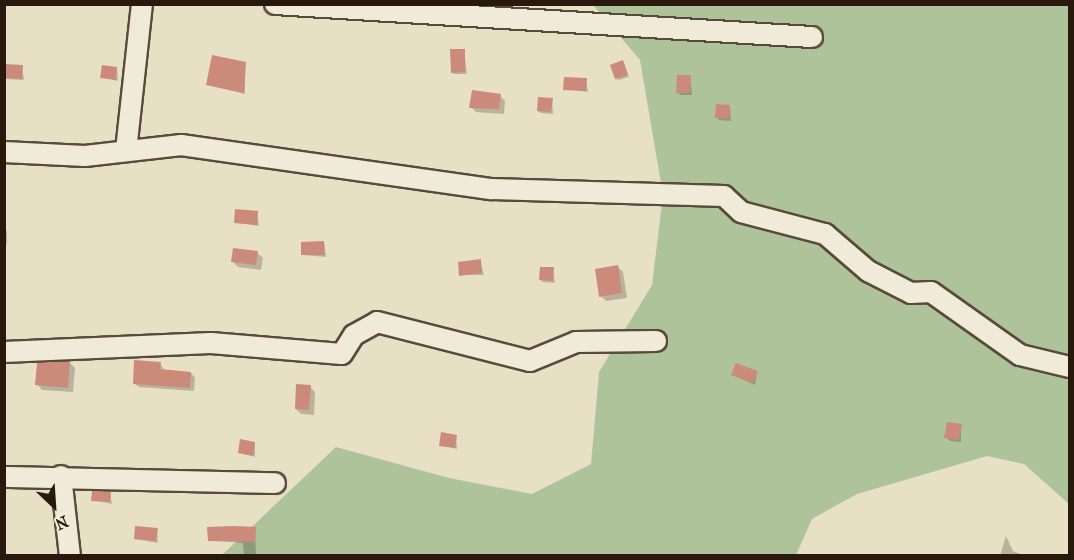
<!DOCTYPE html>
<style>
body{margin:0}
#map{position:relative;width:1074px;height:560px;overflow:hidden;background:#e8e0c5;font-family:"IM FELL French Canon",serif}
div>[style]{position:absolute}
.green>*{inset:0;background:#afc39a}
.shadow>*{inset:0;background:#0003}
.building>*{inset:0;background:#cc8a7a}
.roads{filter:drop-shadow(2px 0 #594b3a) drop-shadow(-2px 0 #594b3a) drop-shadow(0 2px #594b3a) drop-shadow(0 -2px #594b3a)}
.minor>*{height:20px;margin:-10px;padding:0 10px;transform-origin:10px;border-radius:10px;background:#f0ebd9}
span{translate:-50% -50%;white-space:nowrap;text-align:center;line-height:1.15;-webkit-text-stroke:4.5px #f0ebd9;paint-order:stroke}
.frame{position:absolute;inset:0;border:6px solid #29190c;pointer-events:none}
.north{position:absolute;left:24px;top:476px;width:60px;height:60px;-webkit-text-stroke:4px #f0ebd9;paint-order:stroke;rotate:155deg;font-size:16px;font-weight:700;line-height:24px;text-align:center;color:#29190c}
.north::after{content:'';display:block;margin:auto;width:21px;height:27px;background:#29190c;clip-path:polygon(50% 0,100% 100%,50% 72%,0 100%)}
</style>
<div id="map">
<div class="green">
<i style="clip-path:polygon(593px 5px,1069px 5px,1069px 504px,1024px 464px,987px 456px,857px 494px,812px 519px,796px 555px,221px 556px,336px 447px,449px 478px,532px 494px,591px 464px,599px 372px,652px 285px,663px 195px,640px 60px)"></i>
</div>
<div class="shadow">
<i style="clip-path:polygon(464px 50px,467px 74px,454px 74px,452px 72px)"></i>
<i style="clip-path:polygon(623px 62px,629px 77px,618px 80px,616px 78px)"></i>
<i style="clip-path:polygon(245px 63px,245px 94px,208px 85px)"></i>
<i style="clip-path:polygon(4px 66px,22px 66px,24px 80px,4px 79px)"></i>
<i style="clip-path:polygon(117px 68px,118px 81px,102px 77px)"></i>
<i style="clip-path:polygon(690px 76px,692px 95px,680px 95px,678px 93px)"></i>
<i style="clip-path:polygon(586px 79px,588px 92px,565px 89px)"></i>
<i style="clip-path:polygon(500px 96px,505px 101px,504px 114px,476px 112px,471px 107px)"></i>
<i style="clip-path:polygon(552px 99px,553px 114px,541px 113px,538px 111px)"></i>
<i style="clip-path:polygon(730px 107px,731px 121px,719px 120px,717px 117px)"></i>
<i style="clip-path:polygon(257px 212px,259px 226px,235px 222px)"></i>
<i style="clip-path:polygon(4px 229px,7px 231px,7px 244px,4px 244px)"></i>
<i style="clip-path:polygon(324px 243px,326px 257px,303px 255px)"></i>
<i style="clip-path:polygon(257px 253px,263px 258px,261px 270px,238px 267px,233px 262px)"></i>
<i style="clip-path:polygon(480px 261px,484px 275px,461px 275px)"></i>
<i style="clip-path:polygon(617px 266px,623px 272px,627px 298px,606px 301px,601px 296px)"></i>
<i style="clip-path:polygon(553px 269px,555px 283px,543px 282px,541px 280px)"></i>
<i style="clip-path:polygon(70px 363px,75px 368px,73px 392px,42px 390px,37px 384px)"></i>
<i style="clip-path:polygon(160px 363px,164px 370px,191px 373px,195px 378px,194px 391px,139px 387px,134px 383px)"></i>
<i style="clip-path:polygon(757px 372px,755px 385px,733px 375px)"></i>
<i style="clip-path:polygon(310px 387px,315px 392px,314px 415px,301px 414px,296px 409px)"></i>
<i style="clip-path:polygon(961px 425px,961px 442px,950px 441px,947px 438px)"></i>
<i style="clip-path:polygon(456px 436px,457px 449px,441px 445px)"></i>
<i style="clip-path:polygon(255px 444px,255px 457px,239px 452px)"></i>
<i style="clip-path:polygon(110px 493px,112px 504px,93px 500px)"></i>
<i style="clip-path:polygon(255px 529px,256px 556px,244px 556px,243px 543px,210px 540px)"></i>
<i style="clip-path:polygon(157px 530px,158px 543px,135px 539px)"></i>
<i style="clip-path:polygon(1006px 536px,1013px 551px,1025px 556px,1000px 556px)"></i>
</div>
<div class="building">
<i style="clip-path:polygon(450px 49px,465px 49px,465px 72px,451px 73px)"></i>
<i style="clip-path:polygon(212px 55px,246px 62px,244px 93px,206px 85px)"></i>
<i style="clip-path:polygon(623px 60px,628px 75px,615px 79px,610px 65px)"></i>
<i style="clip-path:polygon(4px 64px,23px 65px,22px 79px,4px 78px)"></i>
<i style="clip-path:polygon(102px 65px,117px 67px,116px 80px,100px 78px)"></i>
<i style="clip-path:polygon(677px 75px,691px 75px,690px 93px,676px 93px)"></i>
<i style="clip-path:polygon(564px 77px,587px 78px,586px 91px,563px 90px)"></i>
<i style="clip-path:polygon(472px 90px,501px 94px,499px 109px,469px 108px)"></i>
<i style="clip-path:polygon(538px 97px,553px 98px,551px 112px,537px 111px)"></i>
<i style="clip-path:polygon(716px 104px,730px 105px,729px 119px,715px 118px)"></i>
<i style="clip-path:polygon(235px 209px,258px 211px,257px 225px,234px 223px)"></i>
<i style="clip-path:polygon(324px 241px,325px 255px,301px 255px,301px 242px)"></i>
<i style="clip-path:polygon(233px 248px,258px 251px,256px 265px,231px 262px)"></i>
<i style="clip-path:polygon(481px 259px,482px 273px,459px 276px,458px 262px)"></i>
<i style="clip-path:polygon(618px 265px,622px 293px,599px 297px,595px 269px)"></i>
<i style="clip-path:polygon(540px 267px,554px 267px,553px 281px,539px 280px)"></i>
<i style="clip-path:polygon(134px 360px,161px 362px,160px 369px,191px 372px,190px 388px,133px 384px)"></i>
<i style="clip-path:polygon(70px 361px,68px 388px,35px 385px,37px 363px)"></i>
<i style="clip-path:polygon(736px 363px,758px 371px,753px 383px,731px 375px)"></i>
<i style="clip-path:polygon(296px 384px,311px 385px,309px 410px,295px 409px)"></i>
<i style="clip-path:polygon(947px 422px,962px 424px,959px 440px,944px 438px)"></i>
<i style="clip-path:polygon(441px 432px,457px 435px,455px 448px,439px 446px)"></i>
<i style="clip-path:polygon(240px 439px,255px 442px,253px 456px,238px 453px)"></i>
<i style="clip-path:polygon(92px 491px,111px 491px,110px 502px,91px 501px)"></i>
<i style="clip-path:polygon(135px 526px,158px 528px,156px 541px,134px 539px)"></i>
<i style="clip-path:polygon(234px 526px,256px 527px,255px 542px,208px 541px,207px 527px)"></i>
</div>
<div class="roads">
<div class="minor">
<i style="left:275px;top:4px;width:538px;rotate:3.52deg"></i>
<i style="left:126px;top:151px;width:148px;rotate:-83.8deg"></i>
<i style="left:4px;top:152px;width:81px;rotate:2.8deg"></i>
<i style="left:85px;top:156px;width:97px;rotate:-6.5deg"></i>
<i style="left:181px;top:145px;width:314px;rotate:8.1deg"></i>
<i style="left:492px;top:189px;width:232px;rotate:1.7deg"></i>
<i style="left:724px;top:196px;width:23px;rotate:43deg"></i>
<i style="left:741px;top:212px;width:87px;rotate:14.7deg"></i>
<i style="left:825px;top:234px;width:57px;rotate:40.7deg"></i>
<i style="left:868px;top:271px;width:48px;rotate:27.1deg"></i>
<i style="left:911px;top:293px;width:20px;rotate:-3deg"></i>
<i style="left:931px;top:292px;width:109px;rotate:35.3deg"></i>
<i style="left:1020px;top:355px;width:51px;rotate:13.5deg"></i>
<i style="left:4px;top:352px;width:207px;rotate:-2.5deg"></i>
<i style="left:211px;top:343px;width:131px;rotate:4.8deg"></i>
<i style="left:342px;top:354px;width:22px;rotate:-58deg"></i>
<i style="left:354px;top:335px;width:26px;rotate:-29deg"></i>
<i style="left:377px;top:322px;width:158px;rotate:14.3deg"></i>
<i style="left:530px;top:361px;width:50px;rotate:-22.4deg"></i>
<i style="left:576px;top:342px;width:80px;rotate:-0.7deg"></i>
<i style="left:61px;top:476px;width:81px;rotate:83.6deg"></i>
<i style="left:4px;top:477px;width:271px;rotate:1.3deg"></i>
</div>
</div>
<div class="frame"></div>
<div class="north">N</div>
</div>
